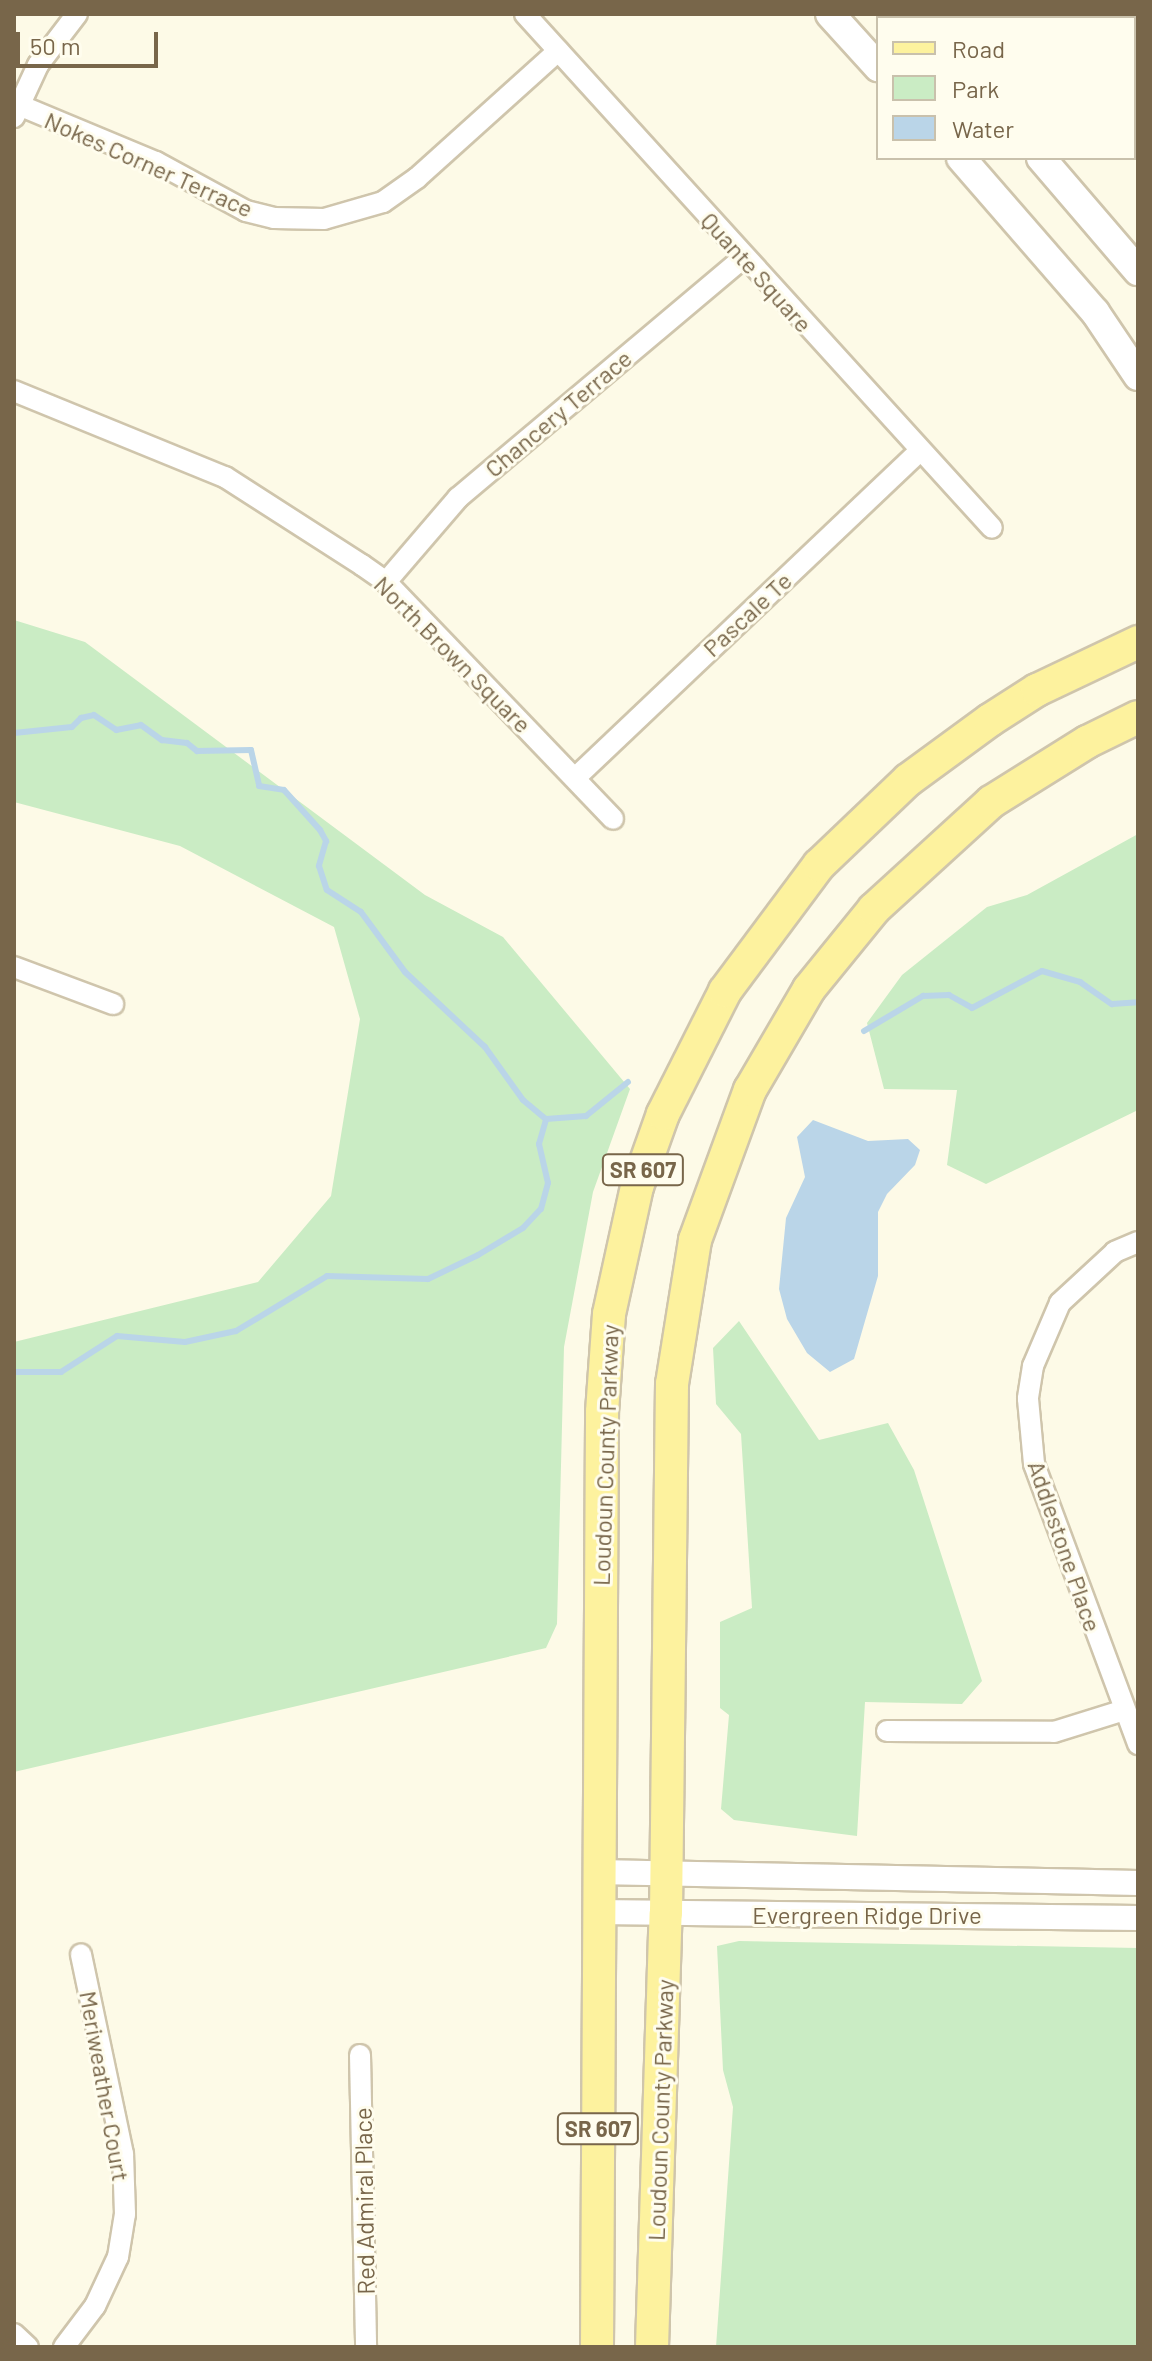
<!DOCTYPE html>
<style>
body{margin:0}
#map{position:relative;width:1152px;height:2361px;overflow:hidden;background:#fdfae7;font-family:Barlow,sans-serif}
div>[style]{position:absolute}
.green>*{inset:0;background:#caecc4}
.water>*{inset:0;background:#bad5e8}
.stream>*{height:6px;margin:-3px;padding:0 3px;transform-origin:3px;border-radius:3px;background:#bad5e8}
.roads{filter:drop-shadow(2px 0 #cfc5ac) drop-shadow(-2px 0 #cfc5ac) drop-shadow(0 2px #cfc5ac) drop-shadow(0 -2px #cfc5ac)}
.minor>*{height:20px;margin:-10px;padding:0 10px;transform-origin:10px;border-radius:10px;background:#fff}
.tertiary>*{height:24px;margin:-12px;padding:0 12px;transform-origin:12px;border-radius:12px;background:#fff}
.secondary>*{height:28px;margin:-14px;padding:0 14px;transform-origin:14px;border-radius:14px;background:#fff}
.primary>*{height:32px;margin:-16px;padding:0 16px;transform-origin:16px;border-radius:16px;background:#fdf29e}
span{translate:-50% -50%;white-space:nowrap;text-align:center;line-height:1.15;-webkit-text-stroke:6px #fffdee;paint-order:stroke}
.shield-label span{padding:2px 6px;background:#fffdee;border:2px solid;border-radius:6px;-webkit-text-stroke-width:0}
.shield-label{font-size:22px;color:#78664a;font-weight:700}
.street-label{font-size:24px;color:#78664a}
.frame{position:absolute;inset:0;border:16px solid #78664a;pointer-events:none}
.legend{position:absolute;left:876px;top:16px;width:260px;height:144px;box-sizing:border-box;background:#fffdee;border:2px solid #c9c1ac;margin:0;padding:10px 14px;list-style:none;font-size:24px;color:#78664a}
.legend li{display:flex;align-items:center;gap:16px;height:40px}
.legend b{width:40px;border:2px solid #c9c1ac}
.scale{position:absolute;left:16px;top:32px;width:142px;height:36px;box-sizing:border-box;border:4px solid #78664a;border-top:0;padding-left:10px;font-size:24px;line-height:28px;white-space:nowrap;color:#78664a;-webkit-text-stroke:6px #fffdee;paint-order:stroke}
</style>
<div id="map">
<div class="green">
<i style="clip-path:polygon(14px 620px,85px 642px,425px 895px,503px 937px,630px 1089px,593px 1192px,564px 1347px,557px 1624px,546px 1648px,14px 1772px,14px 1342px,258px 1282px,331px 1196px,360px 1019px,334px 927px,180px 846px,14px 802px)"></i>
<i style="clip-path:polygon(1138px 834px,1138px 1110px,986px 1184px,947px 1165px,957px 1090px,884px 1089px,867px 1023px,902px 975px,987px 907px,1027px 895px)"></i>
<i style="clip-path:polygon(739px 1321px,819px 1440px,888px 1423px,914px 1470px,982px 1681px,962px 1704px,865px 1702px,857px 1836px,734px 1820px,721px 1809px,729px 1715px,720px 1708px,720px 1622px,752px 1608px,741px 1434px,716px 1404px,713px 1348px)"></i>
<i style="clip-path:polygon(739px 1941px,1138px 1948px,1138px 2347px,716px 2347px,733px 2107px,723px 2070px,717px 1946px)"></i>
</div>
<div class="water">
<i style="clip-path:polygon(813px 1120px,868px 1141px,908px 1139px,920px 1150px,915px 1165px,887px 1194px,878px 1212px,878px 1276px,854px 1359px,830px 1372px,807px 1353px,787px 1319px,779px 1289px,786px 1218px,805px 1177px,797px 1137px)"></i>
</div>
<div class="stream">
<i style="left:14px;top:733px;width:58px;rotate:-5.9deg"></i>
<i style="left:72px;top:727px;width:13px;rotate:-45deg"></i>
<i style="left:81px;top:718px;width:13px;rotate:-13deg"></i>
<i style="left:94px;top:715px;width:27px;rotate:34deg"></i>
<i style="left:116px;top:730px;width:25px;rotate:-11deg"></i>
<i style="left:141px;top:725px;width:26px;rotate:36deg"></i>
<i style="left:162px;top:740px;width:25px;rotate:7deg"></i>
<i style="left:187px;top:743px;width:13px;rotate:39deg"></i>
<i style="left:197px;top:751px;width:54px;rotate:-1.1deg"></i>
<i style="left:251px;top:750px;width:37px;rotate:77deg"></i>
<i style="left:259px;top:786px;width:25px;rotate:9deg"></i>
<i style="left:284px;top:790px;width:54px;rotate:48deg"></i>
<i style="left:320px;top:830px;width:13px;rotate:61deg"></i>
<i style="left:326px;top:841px;width:26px;rotate:106deg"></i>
<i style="left:319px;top:866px;width:25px;rotate:72deg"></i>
<i style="left:327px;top:890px;width:40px;rotate:32.9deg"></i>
<i style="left:361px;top:912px;width:74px;rotate:53.7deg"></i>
<i style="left:405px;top:972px;width:110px;rotate:43.2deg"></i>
<i style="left:485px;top:1047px;width:65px;rotate:54.4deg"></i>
<i style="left:523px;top:1100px;width:30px;rotate:40deg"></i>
<i style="left:864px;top:1031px;width:69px;rotate:-30.7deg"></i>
<i style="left:923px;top:996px;width:26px;rotate:-2deg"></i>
<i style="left:949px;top:995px;width:26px;rotate:29deg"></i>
<i style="left:972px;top:1008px;width:79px;rotate:-27.9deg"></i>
<i style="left:1042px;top:971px;width:40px;rotate:16deg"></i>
<i style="left:1080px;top:982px;width:39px;rotate:35deg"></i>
<i style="left:1112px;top:1004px;width:26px;rotate:-4deg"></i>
<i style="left:14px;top:1372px;width:47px"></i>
<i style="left:61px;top:1372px;width:67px;rotate:-32.7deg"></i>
<i style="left:117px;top:1336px;width:68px;rotate:5deg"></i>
<i style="left:185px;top:1342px;width:52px;rotate:-12.2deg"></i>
<i style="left:236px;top:1331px;width:106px;rotate:-31.1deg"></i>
<i style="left:327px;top:1276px;width:101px;rotate:1.7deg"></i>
<i style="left:428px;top:1279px;width:55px;rotate:-25.6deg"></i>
<i style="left:478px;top:1255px;width:52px;rotate:-31deg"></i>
<i style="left:523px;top:1228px;width:26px;rotate:-47deg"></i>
<i style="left:541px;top:1209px;width:27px;rotate:-75deg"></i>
<i style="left:548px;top:1183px;width:40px;rotate:-103deg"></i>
<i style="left:539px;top:1144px;width:26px;rotate:-74deg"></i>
<i style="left:546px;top:1119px;width:40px;rotate:-4.3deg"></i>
<i style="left:586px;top:1116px;width:54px;rotate:-39deg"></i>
</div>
<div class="roads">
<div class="minor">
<i style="left:525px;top:14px;width:694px;rotate:47.74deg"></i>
<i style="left:14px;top:103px;width:154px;rotate:22.6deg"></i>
<i style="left:156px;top:162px;width:102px;rotate:28.6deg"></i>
<i style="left:246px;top:211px;width:29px;rotate:14deg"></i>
<i style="left:274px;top:218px;width:50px;rotate:1.1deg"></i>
<i style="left:324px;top:219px;width:61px;rotate:-16.1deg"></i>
<i style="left:383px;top:202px;width:42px;rotate:-35.2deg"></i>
<i style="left:417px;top:178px;width:190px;rotate:-42deg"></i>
<i style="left:14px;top:117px;width:57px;rotate:-65.2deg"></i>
<i style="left:38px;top:65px;width:64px;rotate:-52.6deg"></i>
<i style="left:14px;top:391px;width:228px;rotate:22.2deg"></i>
<i style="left:225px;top:477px;width:163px;rotate:32.7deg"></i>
<i style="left:362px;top:565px;width:29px;rotate:35deg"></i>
<i style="left:386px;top:582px;width:328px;rotate:46.2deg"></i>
<i style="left:386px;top:582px;width:111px;rotate:-49.4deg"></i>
<i style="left:458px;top:498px;width:373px;rotate:-40.1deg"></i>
<i style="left:575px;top:778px;width:475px;rotate:-43.5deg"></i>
<i style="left:14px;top:967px;width:106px;rotate:20.5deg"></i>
<i style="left:1138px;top:1242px;width:25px;rotate:157deg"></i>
<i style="left:1115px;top:1252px;width:75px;rotate:137.2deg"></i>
<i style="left:1060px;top:1303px;width:69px;rotate:113.2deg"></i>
<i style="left:1033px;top:1366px;width:33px;rotate:99deg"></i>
<i style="left:1028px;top:1399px;width:65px;rotate:84.7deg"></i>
<i style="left:1034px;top:1464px;width:299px;rotate:69.6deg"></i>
<i style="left:887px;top:1731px;width:167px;rotate:0.3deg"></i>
<i style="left:1054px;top:1732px;width:73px;rotate:-17.4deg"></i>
<i style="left:360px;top:2055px;width:292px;rotate:88.8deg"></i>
<i style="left:14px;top:2334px;width:19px;rotate:43deg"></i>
<i style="left:64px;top:2347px;width:51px;rotate:-52.9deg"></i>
<i style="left:95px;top:2306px;width:54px;rotate:-64.9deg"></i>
<i style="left:118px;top:2257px;width:44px;rotate:-80.8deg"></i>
<i style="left:125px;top:2214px;width:60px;rotate:-91.9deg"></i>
<i style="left:123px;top:2154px;width:204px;rotate:-101.9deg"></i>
</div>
<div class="tertiary">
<i style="left:597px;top:1872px;width:541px;rotate:1.16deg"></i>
<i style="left:596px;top:1912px;width:542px;rotate:0.63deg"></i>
</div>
<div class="secondary">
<i style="left:830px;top:14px;width:72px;rotate:47.8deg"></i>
<i style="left:912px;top:14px;width:5px;rotate:53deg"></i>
<i style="left:961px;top:158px;width:204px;rotate:49deg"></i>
<i style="left:1095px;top:312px;width:77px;rotate:56.1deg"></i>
<i style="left:1041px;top:158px;width:149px;rotate:49.4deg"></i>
</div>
<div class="primary">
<i style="left:597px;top:2347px;width:935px;rotate:-89.69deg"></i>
<i style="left:602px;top:1412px;width:98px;rotate:-85.9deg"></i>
<i style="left:609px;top:1314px;width:130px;rotate:-77.6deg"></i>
<i style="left:637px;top:1187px;width:77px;rotate:-70.4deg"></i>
<i style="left:663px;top:1114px;width:138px;rotate:-63.2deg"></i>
<i style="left:725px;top:991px;width:157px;rotate:-53.3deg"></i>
<i style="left:819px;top:865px;width:123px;rotate:-43.7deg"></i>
<i style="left:908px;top:780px;width:102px;rotate:-36.2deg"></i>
<i style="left:990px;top:720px;width:56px;rotate:-32.6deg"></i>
<i style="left:1037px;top:690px;width:112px;rotate:-25.4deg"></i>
<i style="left:652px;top:2347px;width:434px;rotate:-88.2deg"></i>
<i style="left:666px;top:1913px;width:529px;rotate:-89.35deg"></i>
<i style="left:672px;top:1384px;width:146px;rotate:-80.9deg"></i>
<i style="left:695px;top:1240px;width:160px;rotate:-69.9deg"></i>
<i style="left:750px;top:1090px;width:117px;rotate:-59.7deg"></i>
<i style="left:809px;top:989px;width:103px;rotate:-50.9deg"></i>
<i style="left:874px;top:909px;width:159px;rotate:-42.4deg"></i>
<i style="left:991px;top:802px;width:113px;rotate:-32deg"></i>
<i style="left:1087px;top:742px;width:57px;rotate:-26.1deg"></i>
</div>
</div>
<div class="shield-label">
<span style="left:643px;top:1170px">SR 607</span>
<span style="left:598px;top:2129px">SR 607</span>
</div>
<div class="street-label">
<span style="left:149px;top:164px;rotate:24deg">Nokes Corner Terrace</span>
<span style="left:757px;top:272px;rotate:48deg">Quante Square</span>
<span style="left:558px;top:413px;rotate:-40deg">Chancery Terrace</span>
<span style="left:747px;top:614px;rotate:-43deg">Pascale Te</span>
<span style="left:453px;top:654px;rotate:45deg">North Brown Square</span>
<span style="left:605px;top:1455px;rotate:-88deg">Loudoun County Parkway</span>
<span style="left:1065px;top:1546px;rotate:71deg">Addlestone Place</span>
<span style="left:867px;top:1915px">Evergreen Ridge Drive</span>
<span style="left:105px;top:2086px;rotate:80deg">Meriweather Court</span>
<span style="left:660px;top:2110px;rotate:-88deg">Loudoun County Parkway</span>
<span style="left:364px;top:2201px;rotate:-91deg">Red Admiral Place</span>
</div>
<div class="frame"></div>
<ul class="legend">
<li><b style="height:10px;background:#fdf29e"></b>Road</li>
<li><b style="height:22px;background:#caecc4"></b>Park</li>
<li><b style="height:22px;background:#bad5e8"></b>Water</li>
</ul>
<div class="scale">50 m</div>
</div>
